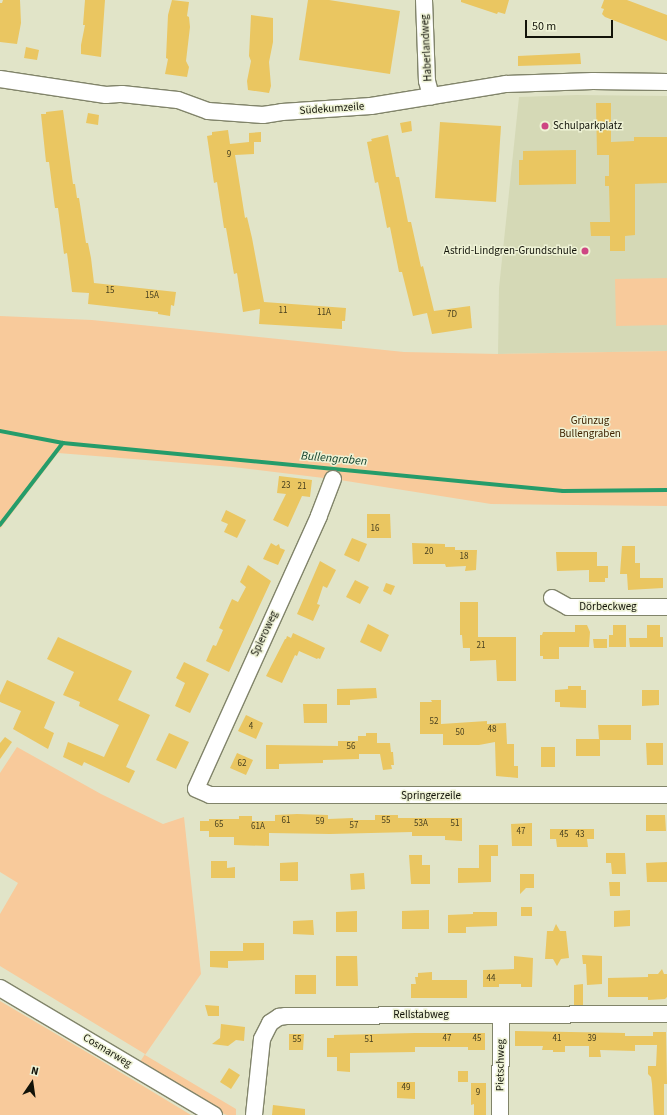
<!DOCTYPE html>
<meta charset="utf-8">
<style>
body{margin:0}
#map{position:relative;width:667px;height:1115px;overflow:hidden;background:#e1e4c8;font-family:"Source Sans 3",sans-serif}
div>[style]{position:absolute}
.built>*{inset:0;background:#d5d9b6}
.green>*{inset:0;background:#f8ca9b}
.stream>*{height:3.5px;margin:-1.75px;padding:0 1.75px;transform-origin:1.75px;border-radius:1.75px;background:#259c6a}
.building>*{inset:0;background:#eac661}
.roads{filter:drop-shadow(1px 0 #81846a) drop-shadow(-1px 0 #81846a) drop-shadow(0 1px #81846a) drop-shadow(0 -1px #81846a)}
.minor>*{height:16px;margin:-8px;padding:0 8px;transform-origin:8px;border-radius:8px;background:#fff}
.dots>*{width:11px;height:11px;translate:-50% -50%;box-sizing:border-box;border:2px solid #eef2d5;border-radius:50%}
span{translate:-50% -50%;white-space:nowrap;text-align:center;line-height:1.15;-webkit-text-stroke:3px #eef2d5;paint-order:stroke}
.number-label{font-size:9px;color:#48401f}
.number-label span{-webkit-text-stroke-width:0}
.street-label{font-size:11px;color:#121309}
.poi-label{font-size:11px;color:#121309}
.left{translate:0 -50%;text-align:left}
.right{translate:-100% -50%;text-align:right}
.park-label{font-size:11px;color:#402402}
.water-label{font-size:12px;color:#13412c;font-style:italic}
.north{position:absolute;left:12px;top:1063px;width:40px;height:40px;-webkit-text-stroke:3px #eef2d5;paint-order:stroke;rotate:13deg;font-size:11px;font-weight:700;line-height:16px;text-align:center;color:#121309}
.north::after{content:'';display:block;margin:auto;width:14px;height:18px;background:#121309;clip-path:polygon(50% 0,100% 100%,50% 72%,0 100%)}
.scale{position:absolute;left:525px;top:20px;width:88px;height:18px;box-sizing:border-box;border:2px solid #121309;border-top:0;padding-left:5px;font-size:12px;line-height:14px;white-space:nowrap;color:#121309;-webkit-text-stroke:3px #eef2d5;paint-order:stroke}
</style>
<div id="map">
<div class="built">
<i style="clip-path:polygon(577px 95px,667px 96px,667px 351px,498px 354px,499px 288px,519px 97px)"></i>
</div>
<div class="green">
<i style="clip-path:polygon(667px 278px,667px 325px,616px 326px,615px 279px)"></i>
<i style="clip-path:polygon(0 316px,92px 320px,404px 352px,498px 354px,667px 351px,667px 506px,491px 504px,340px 480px,233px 467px,58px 453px,0 529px)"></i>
<i style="clip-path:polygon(17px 747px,101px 794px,163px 824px,184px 817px,201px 974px,145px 1055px,236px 1109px,236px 1115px,227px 1115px,216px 1111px,138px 1065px,145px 1054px,0 966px,0 914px,18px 883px,0 872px,0 773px)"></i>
<i style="clip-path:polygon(0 1001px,95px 1057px,191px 1115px,0 1115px)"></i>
</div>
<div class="stream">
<i style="left:0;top:431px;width:64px;rotate:10.8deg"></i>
<i style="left:63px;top:443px;width:502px;rotate:5.48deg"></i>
<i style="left:563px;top:491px;width:104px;rotate:-0.6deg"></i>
<i style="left:0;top:525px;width:103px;rotate:-52.5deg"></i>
</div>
<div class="building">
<i style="clip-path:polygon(3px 0,20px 0,21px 23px,17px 44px,0 42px,0 3px,2px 3px)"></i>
<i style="clip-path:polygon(85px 0,105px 0,101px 57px,81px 54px,81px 45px,85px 25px,83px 25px)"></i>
<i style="clip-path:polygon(172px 0,189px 2px,187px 16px,189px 17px,190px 27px,186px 61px,189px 67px,187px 77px,165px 74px,168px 59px,166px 58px,168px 15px)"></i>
<i style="clip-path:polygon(308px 0,329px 0,400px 11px,390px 74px,299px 60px)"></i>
<i style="clip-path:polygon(461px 0,509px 0,505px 14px,498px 12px,497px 14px,461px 2px)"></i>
<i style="clip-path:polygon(604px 0,627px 0,667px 15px,667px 41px,605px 17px,602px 14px,604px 9px,601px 8px)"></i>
<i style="clip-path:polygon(251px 15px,273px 18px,273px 42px,269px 62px,271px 86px,269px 93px,248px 90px,247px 81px,251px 61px,249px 56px)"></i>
<i style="clip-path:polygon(26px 47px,39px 50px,37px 60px,24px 58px)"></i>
<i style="clip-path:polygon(580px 53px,581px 64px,518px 66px,518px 56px)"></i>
<i style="clip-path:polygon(596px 103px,611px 103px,611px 142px,634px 141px,634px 137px,667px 137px,667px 183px,635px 184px,635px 235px,625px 236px,625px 251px,610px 251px,610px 236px,591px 236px,590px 222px,610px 222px,609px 186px,605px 186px,605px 176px,609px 176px,609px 155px,597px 155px)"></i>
<i style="clip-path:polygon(63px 110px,73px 184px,75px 184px,77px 198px,79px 198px,86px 243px,88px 243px,91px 258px,94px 283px,176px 292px,174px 306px,171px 305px,170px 316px,158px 314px,158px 312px,88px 304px,89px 293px,72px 292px,67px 253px,64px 254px,58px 208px,55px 208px,49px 162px,46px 162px,41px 114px,46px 114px,46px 112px)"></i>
<i style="clip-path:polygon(88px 113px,99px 115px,98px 125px,86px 123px)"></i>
<i style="clip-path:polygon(411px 121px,412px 131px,402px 133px,400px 123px)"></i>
<i style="clip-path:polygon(440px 122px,501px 126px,496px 202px,435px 198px)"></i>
<i style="clip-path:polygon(228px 130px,230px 144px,249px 142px,249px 133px,261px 132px,261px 142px,254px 142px,254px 154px,235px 155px,245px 218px,247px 217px,252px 238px,264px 302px,346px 308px,345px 321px,342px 321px,342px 329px,259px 324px,260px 309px,243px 312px,237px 273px,234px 274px,226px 228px,224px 228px,217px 182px,214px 183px,207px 136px,212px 135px,212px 132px)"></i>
<i style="clip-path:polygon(388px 135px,396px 177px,399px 177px,408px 222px,411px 222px,421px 267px,423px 266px,434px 311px,470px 306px,472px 328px,432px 334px,427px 313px,413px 316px,402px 272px,399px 272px,390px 227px,387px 228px,378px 182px,375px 183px,367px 142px,372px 141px,371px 139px)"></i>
<i style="clip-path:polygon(576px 150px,576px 184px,519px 185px,519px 160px,523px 160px,523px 151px)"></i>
<i style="clip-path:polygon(279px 476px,312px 480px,310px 497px,302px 496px,288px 527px,273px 520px,286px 494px,277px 493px)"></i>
<i style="clip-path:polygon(226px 510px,246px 520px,237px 538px,224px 532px,228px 524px,221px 521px)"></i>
<i style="clip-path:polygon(367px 514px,390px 514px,391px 538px,367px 538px)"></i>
<i style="clip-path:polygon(352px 538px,367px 544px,359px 562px,344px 555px)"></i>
<i style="clip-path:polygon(271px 543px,276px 546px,279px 544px,280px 548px,285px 550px,278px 565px,263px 559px)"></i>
<i style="clip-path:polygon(412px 543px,445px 544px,445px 547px,455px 547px,455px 550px,477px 550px,476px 570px,465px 571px,466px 566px,446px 567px,445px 564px,413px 564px)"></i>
<i style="clip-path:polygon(622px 546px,635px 546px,635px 563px,640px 563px,640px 578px,663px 578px,663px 588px,628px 590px,627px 574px,620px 574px)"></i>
<i style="clip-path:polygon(556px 552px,597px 552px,597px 566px,608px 566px,608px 578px,605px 578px,605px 582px,589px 582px,589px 570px,557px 571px)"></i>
<i style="clip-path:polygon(320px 561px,336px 570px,327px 588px,323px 586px,317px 604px,320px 605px,313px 621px,297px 614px)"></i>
<i style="clip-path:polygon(248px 565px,271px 581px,229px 672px,206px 661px,213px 645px,216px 646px,223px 630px,219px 628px,232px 599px,238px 602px,246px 587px,240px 582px)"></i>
<i style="clip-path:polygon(355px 580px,369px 587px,360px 604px,346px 597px)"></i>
<i style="clip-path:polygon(386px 583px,395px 586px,391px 595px,383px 591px)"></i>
<i style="clip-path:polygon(460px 602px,478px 602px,478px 637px,516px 637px,516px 681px,497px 681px,496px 660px,470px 661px,470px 648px,463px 648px,462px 635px,460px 635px)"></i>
<i style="clip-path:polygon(368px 624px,389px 635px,381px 652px,360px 642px)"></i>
<i style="clip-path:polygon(575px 625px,587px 625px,590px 632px,589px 647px,559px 647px,559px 659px,543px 659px,543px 656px,540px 656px,540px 635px,542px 635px,543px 632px,575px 632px)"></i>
<i style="clip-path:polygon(613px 625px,626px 625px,626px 647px,609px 647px,609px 635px,613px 635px)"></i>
<i style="clip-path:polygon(647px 625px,660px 625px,660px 637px,663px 637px,663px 647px,630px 647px,629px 638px,647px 638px)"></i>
<i style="clip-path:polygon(293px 633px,325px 648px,320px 659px,318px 658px,317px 659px,299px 651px,297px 656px,295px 655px,282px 683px,266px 676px,285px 639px,286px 639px,287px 636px,291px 638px)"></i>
<i style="clip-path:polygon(58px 637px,132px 671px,118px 700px,150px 715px,126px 767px,135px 771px,129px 783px,84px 762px,82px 766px,63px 757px,68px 742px,104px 757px,119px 725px,79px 706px,80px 702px,63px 695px,74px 672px,47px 659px)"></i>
<i style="clip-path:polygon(593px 639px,607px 639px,607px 648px,594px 648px)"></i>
<i style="clip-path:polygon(184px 662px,209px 674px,190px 713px,175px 706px,185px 683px,176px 678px)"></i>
<i style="clip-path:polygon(7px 680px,55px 702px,44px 728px,54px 733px,48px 749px,13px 729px,21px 711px,0 702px,0 695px)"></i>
<i style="clip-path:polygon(568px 686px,581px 686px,581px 690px,586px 690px,586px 708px,560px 707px,560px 702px,555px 702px,555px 690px,568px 689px)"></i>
<i style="clip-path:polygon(376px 688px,377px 698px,350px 700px,350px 705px,337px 705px,337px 689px)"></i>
<i style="clip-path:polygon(642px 690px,659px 690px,659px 705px,642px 706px)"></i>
<i style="clip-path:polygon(431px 700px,441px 700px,441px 724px,487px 721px,487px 724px,506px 723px,507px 744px,514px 744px,514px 766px,518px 766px,518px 778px,496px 776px,495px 742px,479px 745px,443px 745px,443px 734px,420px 734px,420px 702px,432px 702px)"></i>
<i style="clip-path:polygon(303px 704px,327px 704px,327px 723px,304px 723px)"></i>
<i style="clip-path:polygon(246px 715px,263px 723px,256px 739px,238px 731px)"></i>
<i style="clip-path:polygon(598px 725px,631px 725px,631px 740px,600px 740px,600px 756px,576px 756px,576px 739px,599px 739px)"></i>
<i style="clip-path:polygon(169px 733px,189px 742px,176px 769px,156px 760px)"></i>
<i style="clip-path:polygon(366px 733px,377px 733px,377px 743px,390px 743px,391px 752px,393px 752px,394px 765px,391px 765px,392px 769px,383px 770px,380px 754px,359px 754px,359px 759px,323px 760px,323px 763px,279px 764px,279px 769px,266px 769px,266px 745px,338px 746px,338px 741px,358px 741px,358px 736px,366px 736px)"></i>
<i style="clip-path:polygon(5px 737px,12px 742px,0 759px,0 743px)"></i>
<i style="clip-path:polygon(646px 743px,663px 743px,663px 765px,647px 765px)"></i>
<i style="clip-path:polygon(541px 747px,555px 747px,555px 767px,541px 767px)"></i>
<i style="clip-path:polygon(237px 753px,253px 760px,246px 775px,230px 768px)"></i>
<i style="clip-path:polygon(297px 814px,328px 815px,328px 819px,353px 818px,353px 820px,375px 820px,375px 815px,398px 815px,398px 818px,462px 818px,462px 841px,445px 840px,445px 836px,412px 836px,412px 832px,330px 834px,269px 833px,269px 846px,234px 845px,234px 837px,209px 837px,209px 831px,200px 831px,200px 821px,209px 821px,209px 819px,239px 819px,239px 816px,252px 816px,252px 821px,275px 821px,275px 815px)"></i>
<i style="clip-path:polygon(646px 815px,665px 815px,666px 831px,646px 831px)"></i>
<i style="clip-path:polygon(532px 823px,532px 846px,512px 846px,511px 824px)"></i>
<i style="clip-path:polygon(550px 829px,594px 829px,594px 839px,587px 839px,588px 847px,557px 847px,556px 839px,550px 839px)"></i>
<i style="clip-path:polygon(479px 845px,498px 845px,498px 856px,491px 856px,491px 882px,458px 883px,458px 868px,479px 868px)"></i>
<i style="clip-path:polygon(606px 853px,625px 853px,626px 874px,612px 874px,611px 863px,606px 863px)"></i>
<i style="clip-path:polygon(409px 855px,422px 855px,422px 865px,430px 865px,430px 884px,411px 884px)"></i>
<i style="clip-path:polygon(211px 861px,227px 861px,227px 868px,235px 867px,235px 878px,211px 878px)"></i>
<i style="clip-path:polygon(298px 862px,298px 881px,280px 881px,280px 863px)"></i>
<i style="clip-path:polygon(667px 862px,667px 882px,647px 882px,646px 863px)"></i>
<i style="clip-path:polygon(364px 873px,365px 889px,351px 890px,350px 874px)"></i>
<i style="clip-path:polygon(520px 874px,534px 874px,534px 888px,526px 888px,520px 894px)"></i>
<i style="clip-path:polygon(609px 882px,620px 882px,620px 896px,610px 896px)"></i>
<i style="clip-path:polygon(521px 907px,532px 907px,532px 916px,521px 916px)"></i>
<i style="clip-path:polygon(429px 910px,429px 929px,402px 929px,402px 911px)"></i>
<i style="clip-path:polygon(630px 910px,630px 926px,614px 927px,614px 911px)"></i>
<i style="clip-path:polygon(357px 911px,357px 932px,336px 932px,336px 912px)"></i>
<i style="clip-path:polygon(473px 912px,497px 912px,497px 926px,466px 927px,466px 933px,448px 933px,448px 915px,473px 914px)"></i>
<i style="clip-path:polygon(313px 920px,314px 935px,293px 934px,293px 921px)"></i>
<i style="clip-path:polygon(556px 924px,560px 931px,566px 931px,569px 958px,561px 959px,557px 966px,553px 959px,545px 959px,547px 931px,553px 931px)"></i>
<i style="clip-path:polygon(243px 943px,264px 943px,264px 960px,228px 961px,228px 968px,210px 967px,210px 951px,243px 951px)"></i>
<i style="clip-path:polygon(582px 955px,602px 956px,602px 984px,587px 985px,586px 964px,583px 964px)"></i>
<i style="clip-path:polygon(336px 956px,357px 956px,358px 986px,336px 986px)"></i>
<i style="clip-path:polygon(514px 956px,533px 958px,532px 987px,521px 987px,521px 984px,499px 984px,499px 987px,483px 987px,483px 970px,514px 969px)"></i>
<i style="clip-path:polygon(662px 969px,664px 974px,667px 974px,667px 997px,665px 999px,648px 1000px,648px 997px,608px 997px,608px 978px,648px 977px,648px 974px,658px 974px)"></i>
<i style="clip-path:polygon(432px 972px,432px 980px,467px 980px,467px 998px,411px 998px,411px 984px,416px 984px,415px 977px,418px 977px,418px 973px)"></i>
<i style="clip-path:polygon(295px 975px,316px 975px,316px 994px,295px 994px)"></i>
<i style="clip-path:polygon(583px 984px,583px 1005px,574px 1005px,574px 985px)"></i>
<i style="clip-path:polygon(205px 1005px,219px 1006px,219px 1016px,208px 1016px)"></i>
<i style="clip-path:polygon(221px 1024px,245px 1027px,244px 1041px,236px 1040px,228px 1046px,212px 1044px,220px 1038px)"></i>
<i style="clip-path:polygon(515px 1031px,625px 1033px,625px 1036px,653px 1036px,653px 1032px,666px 1032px,667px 1084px,664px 1084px,664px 1115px,654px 1115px,652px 1084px,651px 1077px,648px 1074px,648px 1066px,656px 1066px,657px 1045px,635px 1045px,635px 1051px,600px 1050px,601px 1057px,589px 1057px,589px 1046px,565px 1046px,565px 1052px,553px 1052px,553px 1050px,542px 1050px,543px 1046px,515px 1046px)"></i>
<i style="clip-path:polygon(415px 1033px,485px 1033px,485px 1050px,468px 1050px,468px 1047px,415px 1047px,415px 1052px,350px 1053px,350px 1072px,337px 1071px,337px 1057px,327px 1057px,327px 1038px,334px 1038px,334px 1035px)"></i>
<i style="clip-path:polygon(289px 1034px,304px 1034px,303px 1050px,289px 1050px)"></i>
<i style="clip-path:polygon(229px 1068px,240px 1075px,231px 1089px,220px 1082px)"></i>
<i style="clip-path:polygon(458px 1071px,468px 1071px,468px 1082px,458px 1082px)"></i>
<i style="clip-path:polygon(397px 1082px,415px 1082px,415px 1099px,397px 1098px)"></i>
<i style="clip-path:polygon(471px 1083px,486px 1083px,486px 1115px,474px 1115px,474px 1104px,471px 1105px)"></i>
<i style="clip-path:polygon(273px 1105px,305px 1109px,305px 1115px,272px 1115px)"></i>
</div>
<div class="roads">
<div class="minor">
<i style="left:424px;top:0;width:81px;rotate:87.9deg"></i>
<i style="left:427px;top:81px;width:16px;rotate:75deg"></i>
<i style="left:0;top:79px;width:107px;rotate:8.6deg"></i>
<i style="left:106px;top:95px;width:16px;rotate:-4deg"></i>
<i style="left:122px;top:94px;width:56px;rotate:6.1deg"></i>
<i style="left:178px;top:100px;width:32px;rotate:20deg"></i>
<i style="left:208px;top:111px;width:55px;rotate:4.2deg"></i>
<i style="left:263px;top:115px;width:19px;rotate:-9deg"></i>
<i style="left:282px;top:112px;width:89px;rotate:-3.9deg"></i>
<i style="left:371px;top:106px;width:137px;rotate:-9.3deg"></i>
<i style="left:506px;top:84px;width:87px;rotate:-2deg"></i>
<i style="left:593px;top:81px;width:74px;rotate:0.8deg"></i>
<i style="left:333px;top:479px;width:40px;rotate:111deg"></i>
<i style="left:319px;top:516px;width:299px;rotate:114.3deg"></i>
<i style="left:196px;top:789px;width:15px;rotate:23deg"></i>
<i style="left:210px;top:795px;width:457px"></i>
<i style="left:552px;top:598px;width:18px;rotate:29deg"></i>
<i style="left:568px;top:607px;width:99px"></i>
<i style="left:0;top:988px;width:249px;rotate:30.7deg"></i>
<i style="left:254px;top:1115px;width:76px;rotate:-84deg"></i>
<i style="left:262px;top:1039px;width:18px;rotate:-63deg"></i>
<i style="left:270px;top:1023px;width:11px;rotate:-34deg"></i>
<i style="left:279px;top:1017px;width:7px;rotate:-8deg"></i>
<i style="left:286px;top:1016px;width:381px;rotate:-0.3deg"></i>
<i style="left:500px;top:1115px;width:100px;rotate:-89.4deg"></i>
</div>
</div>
<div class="dots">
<i style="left:545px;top:126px;background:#ce4683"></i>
<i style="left:585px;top:251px;background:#ce4683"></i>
</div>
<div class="number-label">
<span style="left:229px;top:155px">9</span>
<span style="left:110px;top:291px">15</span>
<span style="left:152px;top:296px">15A</span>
<span style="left:283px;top:311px">11</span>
<span style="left:324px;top:313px">11A</span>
<span style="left:452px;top:315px">7D</span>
<span style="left:286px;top:486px">23</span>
<span style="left:302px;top:487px">21</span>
<span style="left:375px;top:529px">16</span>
<span style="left:429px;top:552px">20</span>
<span style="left:464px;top:557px">18</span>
<span style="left:481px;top:646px">21</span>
<span style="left:434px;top:722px">52</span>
<span style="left:251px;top:727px">4</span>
<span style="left:492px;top:730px">48</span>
<span style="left:460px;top:733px">50</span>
<span style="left:351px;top:747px">56</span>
<span style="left:242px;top:764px">62</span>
<span style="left:286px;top:821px">61</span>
<span style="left:386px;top:821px">55</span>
<span style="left:320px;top:822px">59</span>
<span style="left:421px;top:824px">53A</span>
<span style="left:455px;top:824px">51</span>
<span style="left:219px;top:825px">65</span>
<span style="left:354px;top:826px">57</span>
<span style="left:258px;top:827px">61A</span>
<span style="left:521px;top:832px">47</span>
<span style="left:564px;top:835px">45</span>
<span style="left:580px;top:835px">43</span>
<span style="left:491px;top:979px">44</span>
<span style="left:447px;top:1039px">47</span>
<span style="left:477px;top:1039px">45</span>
<span style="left:557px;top:1039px">41</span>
<span style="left:592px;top:1039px">39</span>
<span style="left:297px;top:1040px">55</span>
<span style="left:369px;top:1040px">51</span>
<span style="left:406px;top:1088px">49</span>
<span style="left:478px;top:1093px">9</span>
</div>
<div class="street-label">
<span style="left:427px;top:48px;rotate:-93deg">Haberlandweg</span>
<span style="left:332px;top:109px;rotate:-4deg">Südekumzeile</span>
<span style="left:608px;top:607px">Dörbeckweg</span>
<span style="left:265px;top:634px;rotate:-65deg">Spieroweg</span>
<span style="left:431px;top:796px">Springerzeile</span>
<span style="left:421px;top:1015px">Rellstabweg</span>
<span style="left:107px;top:1051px;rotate:31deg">Cosmarweg</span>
<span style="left:501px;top:1065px;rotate:-89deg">Pietschweg</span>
</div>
<div class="poi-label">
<span class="left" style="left:553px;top:126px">Schulparkplatz</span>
<span class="right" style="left:577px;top:251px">Astrid-Lindgren-Grundschule</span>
</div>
<div class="park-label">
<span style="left:590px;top:428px">Grünzug<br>Bullengraben</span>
</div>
<div class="water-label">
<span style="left:334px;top:459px;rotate:5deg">Bullengraben</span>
</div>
<div class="north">N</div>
<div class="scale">50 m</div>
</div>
